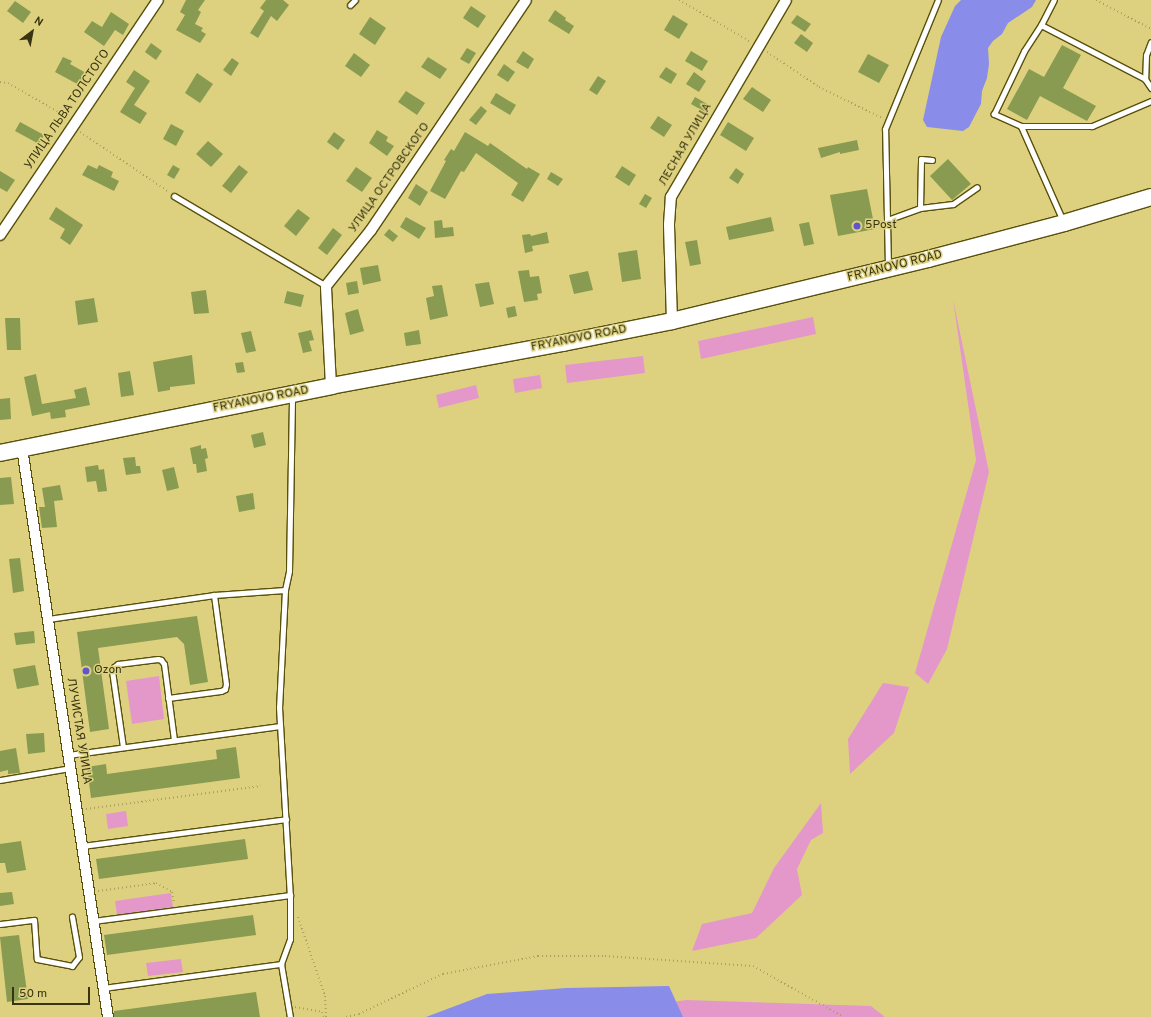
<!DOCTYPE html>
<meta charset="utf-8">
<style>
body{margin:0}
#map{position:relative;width:1151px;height:1017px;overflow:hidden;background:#ddd17f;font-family:Overpass,sans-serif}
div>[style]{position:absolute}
.green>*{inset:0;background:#e498c9}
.water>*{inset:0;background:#898ce9}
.building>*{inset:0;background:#889b50}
.path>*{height:2px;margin-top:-1px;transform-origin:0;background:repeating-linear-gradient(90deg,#aba15d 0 1px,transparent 0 4px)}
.roads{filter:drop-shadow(1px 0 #59500c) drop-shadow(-1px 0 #59500c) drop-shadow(0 1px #59500c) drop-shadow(0 -1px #59500c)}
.lane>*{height:5px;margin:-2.5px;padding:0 2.5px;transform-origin:2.5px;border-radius:2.5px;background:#fff}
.street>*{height:10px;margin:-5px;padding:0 5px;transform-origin:5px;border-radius:5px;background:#fff}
.primary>*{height:16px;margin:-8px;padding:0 8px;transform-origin:8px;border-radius:8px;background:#fff}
.dots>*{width:11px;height:11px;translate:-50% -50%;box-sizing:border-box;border:2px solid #ddd17f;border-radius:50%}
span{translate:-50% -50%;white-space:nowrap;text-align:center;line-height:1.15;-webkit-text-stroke:3px #ddd17f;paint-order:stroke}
.street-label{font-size:12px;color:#393411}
.poi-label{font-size:12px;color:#393411}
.left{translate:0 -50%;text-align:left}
.north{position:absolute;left:12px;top:12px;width:40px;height:40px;-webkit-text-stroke:3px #ddd17f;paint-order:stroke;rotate:32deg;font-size:11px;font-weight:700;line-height:16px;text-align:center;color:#393411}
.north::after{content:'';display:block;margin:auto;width:14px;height:18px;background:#393411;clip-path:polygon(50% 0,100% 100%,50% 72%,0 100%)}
.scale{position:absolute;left:12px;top:987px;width:78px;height:18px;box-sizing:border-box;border:2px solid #393411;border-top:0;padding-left:5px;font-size:12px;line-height:14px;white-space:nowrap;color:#393411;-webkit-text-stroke:3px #ddd17f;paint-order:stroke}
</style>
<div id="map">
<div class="green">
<i style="clip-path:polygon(953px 299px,989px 472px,947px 649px,928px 684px,915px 673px,976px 460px)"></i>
<i style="clip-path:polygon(813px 317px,816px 334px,701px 359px,698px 341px)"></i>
<i style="clip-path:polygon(643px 356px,645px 373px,567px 383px,565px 365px)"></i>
<i style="clip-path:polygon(540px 375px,542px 388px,515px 393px,513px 379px)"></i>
<i style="clip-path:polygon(476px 385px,479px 398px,439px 408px,436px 395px)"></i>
<i style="clip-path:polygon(159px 676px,164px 719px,132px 724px,126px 681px)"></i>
<i style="clip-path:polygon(883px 683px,909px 687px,894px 733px,850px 774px,848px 739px)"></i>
<i style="clip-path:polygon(821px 803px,823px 833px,811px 840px,797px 869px,802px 895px,756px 938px,692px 951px,702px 924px,752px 913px,774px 868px)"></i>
<i style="clip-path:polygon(126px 811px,128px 826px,108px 829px,106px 814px)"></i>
<i style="clip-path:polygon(171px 893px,173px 907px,117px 915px,115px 901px)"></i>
<i style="clip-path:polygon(181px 959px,183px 972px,148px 976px,146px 963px)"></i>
<i style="clip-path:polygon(686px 1000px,871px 1006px,885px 1017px,579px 1017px)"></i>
</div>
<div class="water">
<i style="clip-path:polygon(961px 0,1036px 0,1032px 7px,1008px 23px,1002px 34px,993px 41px,988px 48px,989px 64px,987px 78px,982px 91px,981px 104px,969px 127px,963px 131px,927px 127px,923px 120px,941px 37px,955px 6px)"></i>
<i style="clip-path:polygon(669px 986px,683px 1017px,426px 1017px,487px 994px,566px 988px)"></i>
</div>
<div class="building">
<i style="clip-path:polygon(186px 0,205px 0,198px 10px,201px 12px,195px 24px,203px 28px,201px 31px,206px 34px,200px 43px,176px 30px,185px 15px,180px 12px)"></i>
<i style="clip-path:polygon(266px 0,283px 0,289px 5px,277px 21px,271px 16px,258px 38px,250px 33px,264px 11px,260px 8px)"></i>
<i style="clip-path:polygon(15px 1px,31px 12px,23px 23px,7px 11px)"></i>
<i style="clip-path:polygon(471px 6px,486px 16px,478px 28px,463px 18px)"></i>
<i style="clip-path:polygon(555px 10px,566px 18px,565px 20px,574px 26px,569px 34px,548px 21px)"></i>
<i style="clip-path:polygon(111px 12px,129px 24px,123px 35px,115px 30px,104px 46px,84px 32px,92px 21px,102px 27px)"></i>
<i style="clip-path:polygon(673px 15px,688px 24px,679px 39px,664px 30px)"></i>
<i style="clip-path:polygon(797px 15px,811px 24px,805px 32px,791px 23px)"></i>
<i style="clip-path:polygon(370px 17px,386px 28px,375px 45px,359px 34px)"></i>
<i style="clip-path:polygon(801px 34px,813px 43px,807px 52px,794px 43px)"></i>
<i style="clip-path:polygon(151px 43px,162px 51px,156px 60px,145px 52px)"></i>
<i style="clip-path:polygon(1062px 45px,1081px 55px,1063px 88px,1096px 106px,1087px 121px,1040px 96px,1027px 120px,1007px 109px,1029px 69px,1044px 77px)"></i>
<i style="clip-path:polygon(467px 48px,476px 53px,469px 64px,460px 59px)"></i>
<i style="clip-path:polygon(523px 51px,534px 59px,528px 69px,516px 62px)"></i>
<i style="clip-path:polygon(691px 51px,708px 61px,702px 71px,685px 61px)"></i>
<i style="clip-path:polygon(354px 53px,370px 65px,361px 77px,345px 66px)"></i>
<i style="clip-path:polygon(868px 54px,889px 65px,879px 83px,858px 72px)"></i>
<i style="clip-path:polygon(63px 57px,72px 61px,70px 64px,86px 73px,79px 85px,55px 72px)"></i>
<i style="clip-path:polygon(428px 57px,447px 69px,440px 79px,421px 67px)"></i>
<i style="clip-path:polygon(232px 58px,239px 63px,231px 76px,223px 70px)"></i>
<i style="clip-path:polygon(504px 64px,515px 72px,508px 82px,497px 75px)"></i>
<i style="clip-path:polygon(666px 67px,677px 74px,671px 84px,659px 77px)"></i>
<i style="clip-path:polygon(134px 70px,150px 81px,134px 105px,147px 113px,140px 124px,120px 112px,135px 88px,126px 82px)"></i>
<i style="clip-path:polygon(694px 72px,706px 81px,699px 92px,686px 84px)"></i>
<i style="clip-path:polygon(197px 73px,213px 84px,200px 103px,185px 93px)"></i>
<i style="clip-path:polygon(598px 76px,606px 81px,597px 95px,589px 90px)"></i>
<i style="clip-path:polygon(752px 87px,771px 100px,763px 112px,743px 99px)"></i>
<i style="clip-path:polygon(406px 91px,425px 103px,417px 115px,398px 102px)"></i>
<i style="clip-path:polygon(496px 93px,516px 105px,510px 115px,490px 103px)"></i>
<i style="clip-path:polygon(695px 97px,709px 105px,705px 112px,691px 104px)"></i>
<i style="clip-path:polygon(481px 106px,487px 111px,476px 125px,469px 120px)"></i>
<i style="clip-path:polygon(658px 116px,672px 125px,664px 137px,650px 128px)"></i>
<i style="clip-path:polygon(20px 122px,44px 135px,39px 144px,15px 131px)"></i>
<i style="clip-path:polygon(728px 122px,754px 138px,746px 151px,720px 135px)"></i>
<i style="clip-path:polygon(171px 124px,184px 131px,176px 146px,163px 139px)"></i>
<i style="clip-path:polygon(377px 130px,388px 137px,386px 141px,394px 146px,387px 156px,369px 143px)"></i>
<i style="clip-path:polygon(334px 132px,345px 140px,338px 150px,327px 142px)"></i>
<i style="clip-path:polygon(465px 132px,488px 146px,490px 143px,527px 169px,528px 167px,540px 174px,523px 202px,511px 195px,518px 183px,476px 153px,464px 172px,461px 171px,445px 199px,430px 191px,446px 161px,444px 160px,451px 149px,454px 151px)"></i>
<i style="clip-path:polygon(857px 140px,859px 150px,840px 154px,840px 152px,821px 158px,818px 148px)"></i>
<i style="clip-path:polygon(208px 141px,223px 154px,211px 167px,196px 154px)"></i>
<i style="clip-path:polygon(948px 159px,971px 184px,952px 200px,930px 176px)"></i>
<i style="clip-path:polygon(88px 165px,97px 169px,99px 165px,113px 172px,111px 177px,119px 181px,114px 191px,82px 175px)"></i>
<i style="clip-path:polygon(173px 165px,180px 169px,174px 179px,167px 175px)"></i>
<i style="clip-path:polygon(239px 165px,248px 172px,231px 193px,222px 186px)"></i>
<i style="clip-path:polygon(622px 166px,636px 175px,629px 186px,615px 177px)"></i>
<i style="clip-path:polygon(356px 167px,372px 178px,362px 192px,346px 181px)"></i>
<i style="clip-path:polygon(736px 168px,744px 174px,738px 184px,729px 178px)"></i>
<i style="clip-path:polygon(0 171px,15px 180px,7px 192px,0 188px)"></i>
<i style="clip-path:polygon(551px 172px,563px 179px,558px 186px,547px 179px)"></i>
<i style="clip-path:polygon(416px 184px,428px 192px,420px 206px,408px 198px)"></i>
<i style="clip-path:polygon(867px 189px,875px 229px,838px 236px,830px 195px)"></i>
<i style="clip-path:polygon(645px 194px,652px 198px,646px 208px,639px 204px)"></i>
<i style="clip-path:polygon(56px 207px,83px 225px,70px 245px,60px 238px,65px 229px,49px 219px)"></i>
<i style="clip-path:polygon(298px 209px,310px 218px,296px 236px,284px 226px)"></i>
<i style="clip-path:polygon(406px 217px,426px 228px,419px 239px,400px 227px)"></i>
<i style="clip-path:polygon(771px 217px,774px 231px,729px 240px,726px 227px)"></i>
<i style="clip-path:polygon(442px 220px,443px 228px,453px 227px,454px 236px,435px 238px,434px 221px)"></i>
<i style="clip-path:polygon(809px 222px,814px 244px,804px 246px,799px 224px)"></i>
<i style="clip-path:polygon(333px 228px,342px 235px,327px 255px,318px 248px)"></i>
<i style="clip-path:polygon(389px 229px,398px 236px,393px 242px,384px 235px)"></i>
<i style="clip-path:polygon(547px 232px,549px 243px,532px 246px,533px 251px,525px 253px,522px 235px,530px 234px,531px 236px)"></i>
<i style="clip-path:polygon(697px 240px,701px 264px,690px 266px,685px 242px)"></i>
<i style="clip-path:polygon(637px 250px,641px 279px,622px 282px,618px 253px)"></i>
<i style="clip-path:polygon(378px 265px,381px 281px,363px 285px,360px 268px)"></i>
<i style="clip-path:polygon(529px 270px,530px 277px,539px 276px,542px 293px,537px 294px,538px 300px,524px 302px,518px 271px)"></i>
<i style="clip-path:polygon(588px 271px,593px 290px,574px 294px,569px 275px)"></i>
<i style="clip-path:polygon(357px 281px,359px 293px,348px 295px,346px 283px)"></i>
<i style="clip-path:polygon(489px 282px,494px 304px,480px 307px,475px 284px)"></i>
<i style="clip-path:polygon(442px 285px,448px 316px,430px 320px,426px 298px,434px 296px,432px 286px)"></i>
<i style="clip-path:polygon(206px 290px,209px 313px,194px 314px,191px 292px)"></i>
<i style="clip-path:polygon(287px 291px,304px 295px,301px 307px,284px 303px)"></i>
<i style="clip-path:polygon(94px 298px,98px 322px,78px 325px,75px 301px)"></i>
<i style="clip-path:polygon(515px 306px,517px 316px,508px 318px,506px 308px)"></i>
<i style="clip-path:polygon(358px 309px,364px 331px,350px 335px,345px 313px)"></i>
<i style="clip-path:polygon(5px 318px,20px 318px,21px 350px,7px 350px)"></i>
<i style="clip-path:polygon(311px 330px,314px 340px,309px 341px,312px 351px,303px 353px,298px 333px)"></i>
<i style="clip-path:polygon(419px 330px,421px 344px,406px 346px,404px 333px)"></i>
<i style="clip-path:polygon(251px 331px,256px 351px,246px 353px,241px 333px)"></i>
<i style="clip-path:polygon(192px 355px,195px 384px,170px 387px,170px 390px,158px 392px,153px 362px)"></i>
<i style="clip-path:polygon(243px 362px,245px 372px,237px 373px,235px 363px)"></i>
<i style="clip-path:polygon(130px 371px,134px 395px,121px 397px,118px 373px)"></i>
<i style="clip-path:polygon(36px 374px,42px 404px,76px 398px,74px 390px,86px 387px,90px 405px,65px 410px,66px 417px,51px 419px,50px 412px,32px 416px,24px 377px)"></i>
<i style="clip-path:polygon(10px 398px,11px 419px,0 420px,0 399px)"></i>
<i style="clip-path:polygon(263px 432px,266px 445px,254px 448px,251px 435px)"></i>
<i style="clip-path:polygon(201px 445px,201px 449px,206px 448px,208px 458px,205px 459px,207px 471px,197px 473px,196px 464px,193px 464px,190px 448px)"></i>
<i style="clip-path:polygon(135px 457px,136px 466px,140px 466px,141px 473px,126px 475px,123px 458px)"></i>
<i style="clip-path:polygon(98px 465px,99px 470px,104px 469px,107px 491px,98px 492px,96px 481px,87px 482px,85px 467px)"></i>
<i style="clip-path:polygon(174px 467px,179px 488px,167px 491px,162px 470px)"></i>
<i style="clip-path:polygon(11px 477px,14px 504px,0 505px,0 478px)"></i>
<i style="clip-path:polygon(60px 485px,63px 500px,54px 501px,57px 527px,42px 528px,39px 507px,45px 507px,42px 488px)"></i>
<i style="clip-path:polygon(253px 493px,255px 509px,239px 512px,236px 496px)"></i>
<i style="clip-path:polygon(20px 558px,24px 591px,13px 593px,9px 559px)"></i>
<i style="clip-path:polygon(197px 616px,208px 682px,190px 685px,184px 644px,177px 637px,98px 648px,109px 729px,90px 732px,77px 632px)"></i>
<i style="clip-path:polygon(34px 631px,35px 643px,16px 645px,14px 633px)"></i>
<i style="clip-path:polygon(35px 665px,39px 685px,17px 689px,13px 669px)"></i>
<i style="clip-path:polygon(44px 733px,45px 752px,28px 754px,26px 734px)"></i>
<i style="clip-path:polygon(236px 747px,240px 778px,91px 798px,87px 767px,106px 764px,107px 774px,217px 759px,216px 750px)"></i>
<i style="clip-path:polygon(16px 748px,20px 773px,8px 774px,8px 770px,0 772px,0 751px)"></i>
<i style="clip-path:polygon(245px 839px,248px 859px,99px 879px,96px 859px)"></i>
<i style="clip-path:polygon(21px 841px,26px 870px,7px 873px,5px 863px,0 863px,0 844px)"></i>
<i style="clip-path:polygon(12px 892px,14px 904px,0 906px,0 893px)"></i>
<i style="clip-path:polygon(253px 915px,256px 935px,107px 955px,104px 935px)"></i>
<i style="clip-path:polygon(19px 935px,28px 999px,7px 1002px,0 937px)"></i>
<i style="clip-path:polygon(256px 992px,260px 1017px,114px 1017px,114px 1011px)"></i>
</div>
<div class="path">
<i style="left:679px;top:0;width:83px;rotate:30.3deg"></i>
<i style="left:1096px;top:0;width:62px;rotate:27.8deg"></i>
<i style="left:767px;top:52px;width:63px;rotate:33.9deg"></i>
<i style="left:819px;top:87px;width:70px;rotate:26.2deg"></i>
<i style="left:0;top:82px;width:8px;rotate:7deg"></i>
<i style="left:8px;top:83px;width:60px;rotate:30deg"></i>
<i style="left:60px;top:113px;width:9px;rotate:49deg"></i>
<i style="left:80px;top:132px;width:107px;rotate:34deg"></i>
<i style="left:86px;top:809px;width:176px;rotate:-7.5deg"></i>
<i style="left:98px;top:891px;width:59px;rotate:-7.9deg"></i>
<i style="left:156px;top:883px;width:18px;rotate:29deg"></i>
<i style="left:172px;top:892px;width:10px;rotate:79deg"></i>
<i style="left:298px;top:917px;width:83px;rotate:71.1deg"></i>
<i style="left:325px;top:996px;width:21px;rotate:87deg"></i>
<i style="left:295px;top:1007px;width:27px;rotate:10deg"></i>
<i style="left:322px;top:1012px;width:5px;rotate:68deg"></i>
<i style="left:346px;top:1017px;width:13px;rotate:-13deg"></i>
<i style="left:359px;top:1014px;width:93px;rotate:-25.5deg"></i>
<i style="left:443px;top:974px;width:97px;rotate:-10.7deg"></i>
<i style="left:538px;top:956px;width:67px"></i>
<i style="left:605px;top:956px;width:148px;rotate:3.9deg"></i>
<i style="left:753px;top:966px;width:104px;rotate:29.3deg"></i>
</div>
<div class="roads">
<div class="lane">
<i style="left:350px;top:5px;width:7px;rotate:-45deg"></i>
<i style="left:1041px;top:25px;width:28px;rotate:-63deg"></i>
<i style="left:1151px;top:42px;width:14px;rotate:111deg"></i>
<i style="left:1146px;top:55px;width:24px;rotate:92deg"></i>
<i style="left:1145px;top:79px;width:11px;rotate:56deg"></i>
<i style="left:1021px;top:126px;width:30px;rotate:-156deg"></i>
<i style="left:994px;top:114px;width:70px;rotate:-64.5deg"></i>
<i style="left:1024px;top:51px;width:31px;rotate:-57deg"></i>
<i style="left:1041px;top:25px;width:117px;rotate:27.4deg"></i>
<i style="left:174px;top:196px;width:177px;rotate:30.6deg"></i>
<i style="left:920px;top:208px;width:49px;rotate:-88.8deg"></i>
<i style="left:921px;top:159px;width:11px;rotate:5deg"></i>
<i style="left:887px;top:220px;width:35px;rotate:-20deg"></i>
<i style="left:920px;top:208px;width:33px;rotate:-7deg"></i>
<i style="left:953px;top:204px;width:29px;rotate:-35deg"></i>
<i style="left:1063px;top:221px;width:104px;rotate:-113.9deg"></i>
<i style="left:1021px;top:126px;width:71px"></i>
<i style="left:1092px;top:126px;width:64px;rotate:-23deg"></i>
<i style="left:888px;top:267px;width:138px;rotate:-91.2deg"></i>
<i style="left:885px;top:129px;width:139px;rotate:-67.7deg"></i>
<i style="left:285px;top:590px;width:19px;rotate:-78deg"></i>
<i style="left:289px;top:571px;width:175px;rotate:-89deg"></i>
<i style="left:48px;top:619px;width:168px;rotate:-8.2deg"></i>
<i style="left:214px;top:595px;width:71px;rotate:-4deg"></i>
<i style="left:285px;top:590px;width:117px;rotate:92.9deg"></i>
<i style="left:279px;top:707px;width:188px;rotate:86.7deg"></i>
<i style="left:290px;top:895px;width:44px;rotate:90deg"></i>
<i style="left:290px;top:939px;width:27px;rotate:110deg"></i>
<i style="left:168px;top:698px;width:53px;rotate:-7.5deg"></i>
<i style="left:221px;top:691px;width:4px;rotate:-27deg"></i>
<i style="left:225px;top:689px;width:5px;rotate:-79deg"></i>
<i style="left:226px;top:684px;width:90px;rotate:-97.7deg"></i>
<i style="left:123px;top:747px;width:77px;rotate:-98.2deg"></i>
<i style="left:112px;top:671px;width:4px;rotate:-63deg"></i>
<i style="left:114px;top:667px;width:5px;rotate:-37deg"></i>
<i style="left:118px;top:664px;width:40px;rotate:-7.1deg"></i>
<i style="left:158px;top:659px;width:3px;rotate:18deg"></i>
<i style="left:161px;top:660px;width:5px;rotate:53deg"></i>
<i style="left:164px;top:664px;width:77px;rotate:82.5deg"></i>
<i style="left:68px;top:755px;width:214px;rotate:-7.8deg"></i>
<i style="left:0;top:780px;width:71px;rotate:-9.7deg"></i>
<i style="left:82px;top:846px;width:206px;rotate:-7.5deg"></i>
<i style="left:93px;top:921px;width:199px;rotate:-7.5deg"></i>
<i style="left:0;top:924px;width:34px;rotate:-7deg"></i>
<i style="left:34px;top:920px;width:39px;rotate:86deg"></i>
<i style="left:37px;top:959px;width:36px;rotate:11deg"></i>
<i style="left:72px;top:966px;width:11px;rotate:-52deg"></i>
<i style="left:79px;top:957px;width:41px;rotate:-99.9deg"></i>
<i style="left:103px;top:988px;width:180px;rotate:-7.7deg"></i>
<i style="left:281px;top:964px;width:54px;rotate:80.4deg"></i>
</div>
<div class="street">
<i style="left:0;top:235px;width:283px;rotate:-56.1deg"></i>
<i style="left:672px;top:321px;width:97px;rotate:-91.8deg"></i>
<i style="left:669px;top:224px;width:27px;rotate:-86deg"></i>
<i style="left:671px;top:197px;width:228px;rotate:-59.7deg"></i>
<i style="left:331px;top:386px;width:100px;rotate:-92.9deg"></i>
<i style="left:326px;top:286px;width:72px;rotate:-51.2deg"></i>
<i style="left:371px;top:230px;width:277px;rotate:-56deg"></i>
<i style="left:22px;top:448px;width:575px;rotate:81.41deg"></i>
</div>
<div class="primary">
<i style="left:0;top:453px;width:338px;rotate:-11.4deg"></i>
<i style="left:331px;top:386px;width:236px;rotate:-10.5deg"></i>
<i style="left:563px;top:343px;width:111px;rotate:-11.4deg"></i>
<i style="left:672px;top:321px;width:263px;rotate:-13.6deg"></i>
<i style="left:928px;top:259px;width:141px;rotate:-14.8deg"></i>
<i style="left:1064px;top:223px;width:91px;rotate:-16.6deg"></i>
</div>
</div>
<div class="dots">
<i style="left:857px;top:226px;background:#5e56cf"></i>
<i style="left:86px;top:671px;background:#5e56cf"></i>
</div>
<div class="street-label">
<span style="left:68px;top:110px;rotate:-56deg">УЛИЦА ЛЬВА ТОЛСТОГО</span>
<span style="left:686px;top:145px;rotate:-60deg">ЛЕСНАЯ УЛИЦА</span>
<span style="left:390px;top:178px;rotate:-55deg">УЛИЦА ОСТРОВСКОГО</span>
<span style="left:895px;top:267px;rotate:-14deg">FRYANOVO ROAD</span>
<span style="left:579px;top:339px;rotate:-11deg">FRYANOVO ROAD</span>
<span style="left:261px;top:400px;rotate:-11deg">FRYANOVO ROAD</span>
<span style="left:78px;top:731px;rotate:81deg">ЛУЧИСТАЯ УЛИЦА</span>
</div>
<div class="poi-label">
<span class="left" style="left:865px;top:226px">5Post</span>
<span class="left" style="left:94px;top:671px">Ozon</span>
</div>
<div class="north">N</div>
<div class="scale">50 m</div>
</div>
